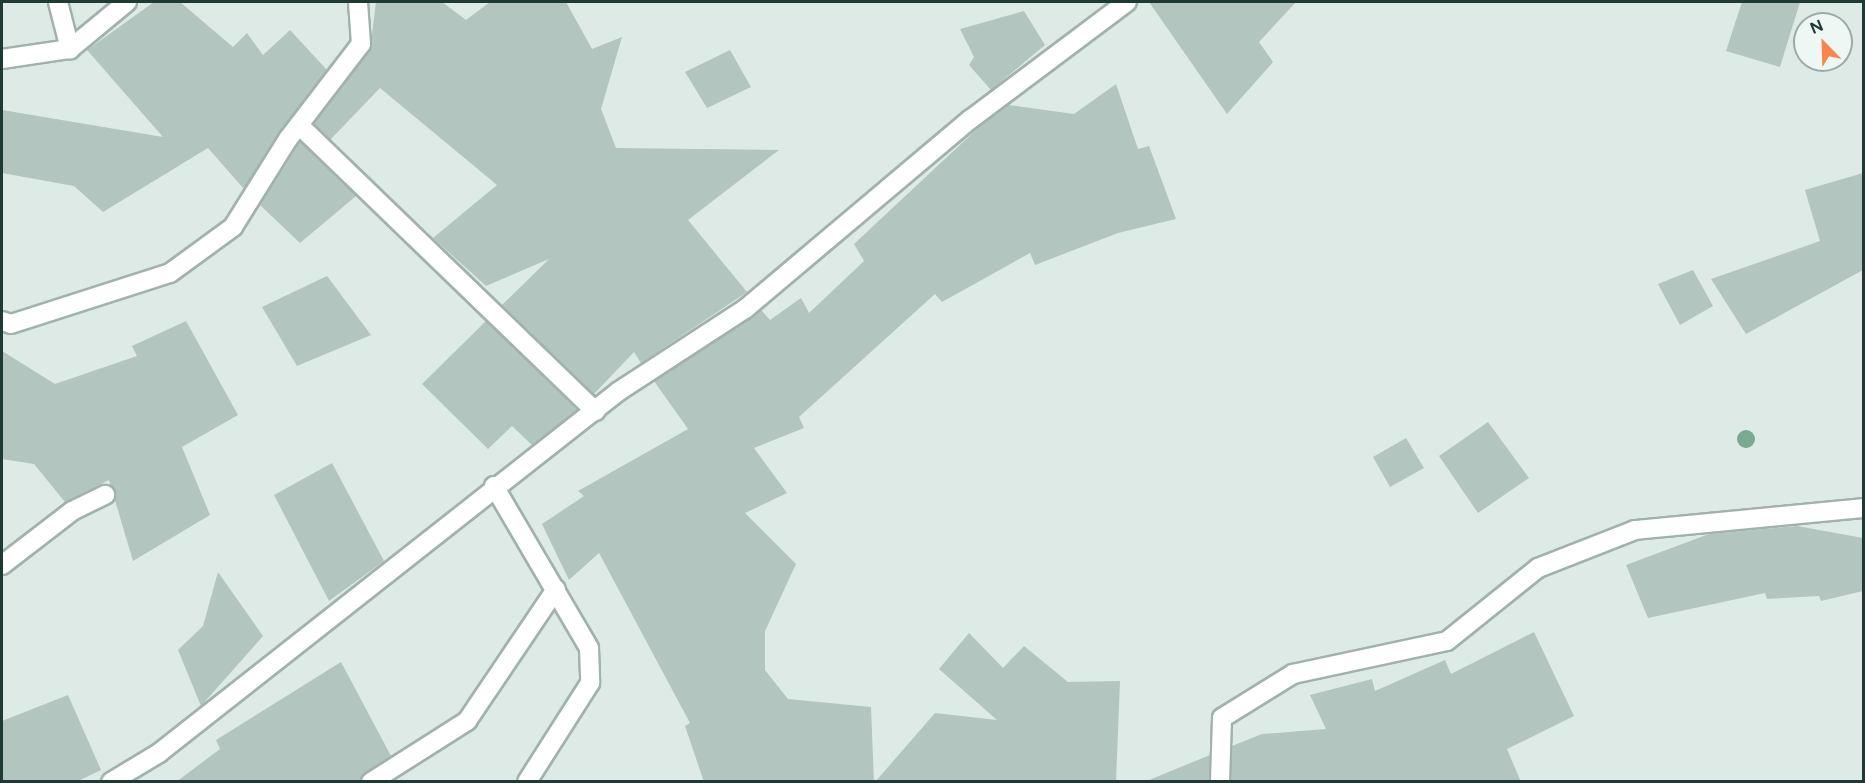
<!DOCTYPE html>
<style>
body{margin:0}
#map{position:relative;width:1865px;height:783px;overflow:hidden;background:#deeae6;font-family:Figtree,sans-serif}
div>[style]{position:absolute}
.building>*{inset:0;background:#b3c5bf}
.roads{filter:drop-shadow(2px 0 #a1b2ad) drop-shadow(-2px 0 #a1b2ad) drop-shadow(0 2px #a1b2ad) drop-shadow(0 -2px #a1b2ad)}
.minor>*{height:18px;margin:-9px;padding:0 9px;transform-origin:9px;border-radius:9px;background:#fff}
.trees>*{width:18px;height:18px;margin:-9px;border-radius:50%;background:#79a990}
span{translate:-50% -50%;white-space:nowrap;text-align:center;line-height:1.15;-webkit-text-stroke:4.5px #eef7f3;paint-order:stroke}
.frame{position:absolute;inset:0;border:3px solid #1f3a35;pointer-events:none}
.north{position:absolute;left:1793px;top:12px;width:60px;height:60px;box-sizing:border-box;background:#eef7f3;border:2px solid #9baba7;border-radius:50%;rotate:337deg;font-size:16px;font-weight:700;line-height:24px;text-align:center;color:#1f3a35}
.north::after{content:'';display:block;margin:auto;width:21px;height:27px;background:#f8854e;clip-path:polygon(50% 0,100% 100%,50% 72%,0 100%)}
</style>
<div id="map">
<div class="building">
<i style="clip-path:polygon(154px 2px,180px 2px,233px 47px,247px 33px,263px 55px,290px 30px,327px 70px,244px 189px,208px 148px,103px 212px,74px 186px,2px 173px,2px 110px,163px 137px,87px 50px)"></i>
<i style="clip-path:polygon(376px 2px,442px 2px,466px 20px,490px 2px,566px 2px,592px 49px,622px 37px,601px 109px,616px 148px,779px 150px,688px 220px,747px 292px,641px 363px,634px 352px,594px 394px,502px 305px,549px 259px,486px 286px,433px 238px,497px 185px,380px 88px,330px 140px,314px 124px,370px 50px)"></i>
<i style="clip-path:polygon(1149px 2px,1296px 2px,1259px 42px,1273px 62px,1227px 114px)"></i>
<i style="clip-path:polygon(1742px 2px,1800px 2px,1780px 67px,1726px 51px)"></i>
<i style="clip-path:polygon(1024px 11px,1045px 45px,991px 90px,969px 65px,974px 57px,960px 29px)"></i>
<i style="clip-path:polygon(730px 50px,751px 87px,707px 108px,685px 72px)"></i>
<i style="clip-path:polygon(1116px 84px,1138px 149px,1149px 146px,1176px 219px,1118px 233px,1035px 265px,1030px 253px,942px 302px,935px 294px,799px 417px,804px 428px,754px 448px,787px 493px,745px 513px,796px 564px,765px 631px,765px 670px,788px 699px,871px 707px,874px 782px,704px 782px,685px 726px,690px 723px,599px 553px,569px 580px,542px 524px,584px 496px,578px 491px,688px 429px,654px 381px,761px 310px,770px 320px,801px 298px,809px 313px,864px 261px,854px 244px,978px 128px,1008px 105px,1074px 114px)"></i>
<i style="clip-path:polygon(300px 142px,356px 196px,300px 243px,260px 205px)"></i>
<i style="clip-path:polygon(1863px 173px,1863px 270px,1746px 334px,1711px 279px,1820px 241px,1805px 190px)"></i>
<i style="clip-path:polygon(1693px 270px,1713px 306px,1680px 325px,1658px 284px)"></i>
<i style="clip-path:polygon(327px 276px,371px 335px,297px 366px,262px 307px)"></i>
<i style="clip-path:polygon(186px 321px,238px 415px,182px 447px,210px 515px,133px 561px,109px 480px,65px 502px,34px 464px,2px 459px,2px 351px,55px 384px,137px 356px,132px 346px)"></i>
<i style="clip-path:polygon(486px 321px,577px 410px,532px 445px,512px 426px,488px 449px,422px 384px)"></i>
<i style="clip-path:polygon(1488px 422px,1529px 478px,1478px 513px,1439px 456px)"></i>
<i style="clip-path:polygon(1406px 438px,1424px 468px,1390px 487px,1373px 457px)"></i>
<i style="clip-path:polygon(332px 463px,384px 561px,329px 601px,274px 495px)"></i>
<i style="clip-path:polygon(1797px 526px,1863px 538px,1863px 591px,1821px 601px,1819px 596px,1767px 599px,1765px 593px,1648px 618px,1626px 565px,1709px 534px)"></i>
<i style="clip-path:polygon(218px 572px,263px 636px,201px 706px,178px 650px,203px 626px)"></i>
<i style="clip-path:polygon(1534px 632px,1574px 716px,1507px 749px,1521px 782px,1231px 782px,1232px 746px,1262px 734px,1326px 729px,1310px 695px,1372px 679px,1375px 691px,1445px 660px,1451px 674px)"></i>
<i style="clip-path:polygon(969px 633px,1003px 668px,1024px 646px,1068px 682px,1120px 681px,1116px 782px,875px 782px,935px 713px,997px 720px,939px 669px)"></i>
<i style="clip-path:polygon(341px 662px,391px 756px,360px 782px,176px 782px,220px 749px,216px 740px)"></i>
<i style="clip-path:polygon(68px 695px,101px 770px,76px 782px,2px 782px,2px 721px)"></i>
<i style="clip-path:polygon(1210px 755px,1209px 782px,1149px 782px,1149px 780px)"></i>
</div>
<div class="roads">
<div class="minor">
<i style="left:58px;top:2px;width:49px;rotate:75.7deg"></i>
<i style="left:2px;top:59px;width:69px;rotate:-8.4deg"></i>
<i style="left:70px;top:49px;width:74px;rotate:-39.5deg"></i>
<i style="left:299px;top:125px;width:412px;rotate:44deg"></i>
<i style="left:2px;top:321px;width:9px;rotate:18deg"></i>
<i style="left:11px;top:324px;width:167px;rotate:-17.8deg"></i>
<i style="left:170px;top:273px;width:78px;rotate:-36.1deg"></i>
<i style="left:233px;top:227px;width:104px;rotate:-58deg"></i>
<i style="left:288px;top:139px;width:120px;rotate:-52.5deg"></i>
<i style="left:361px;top:44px;width:42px;rotate:-94.1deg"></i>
<i style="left:494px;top:486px;width:188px;rotate:59.6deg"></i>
<i style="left:589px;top:648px;width:35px;rotate:88deg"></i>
<i style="left:590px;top:683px;width:117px;rotate:122.5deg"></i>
<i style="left:2px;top:565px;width:88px;rotate:-37.6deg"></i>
<i style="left:72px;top:511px;width:37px;rotate:-26deg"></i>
<i style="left:111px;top:782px;width:56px;rotate:-31.1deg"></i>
<i style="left:159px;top:753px;width:585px;rotate:-38.2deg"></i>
<i style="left:619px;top:391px;width:150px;rotate:-33.1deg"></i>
<i style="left:745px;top:309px;width:295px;rotate:-40.1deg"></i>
<i style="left:971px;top:119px;width:195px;rotate:-36.9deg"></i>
<i style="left:371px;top:782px;width:114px;rotate:-32.4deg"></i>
<i style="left:467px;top:721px;width:159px;rotate:-56deg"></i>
<i style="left:1220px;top:782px;width:64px;rotate:-88.2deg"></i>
<i style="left:1222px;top:718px;width:84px;rotate:-31.8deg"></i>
<i style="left:1293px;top:674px;width:157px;rotate:-12.1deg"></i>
<i style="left:1447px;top:641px;width:117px;rotate:-38.7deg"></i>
<i style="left:1538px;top:568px;width:104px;rotate:-21.4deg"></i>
<i style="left:1635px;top:530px;width:230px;rotate:-5.5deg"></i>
</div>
</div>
<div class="trees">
<i style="left:1746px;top:439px"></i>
</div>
<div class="frame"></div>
<div class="north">N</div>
</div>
